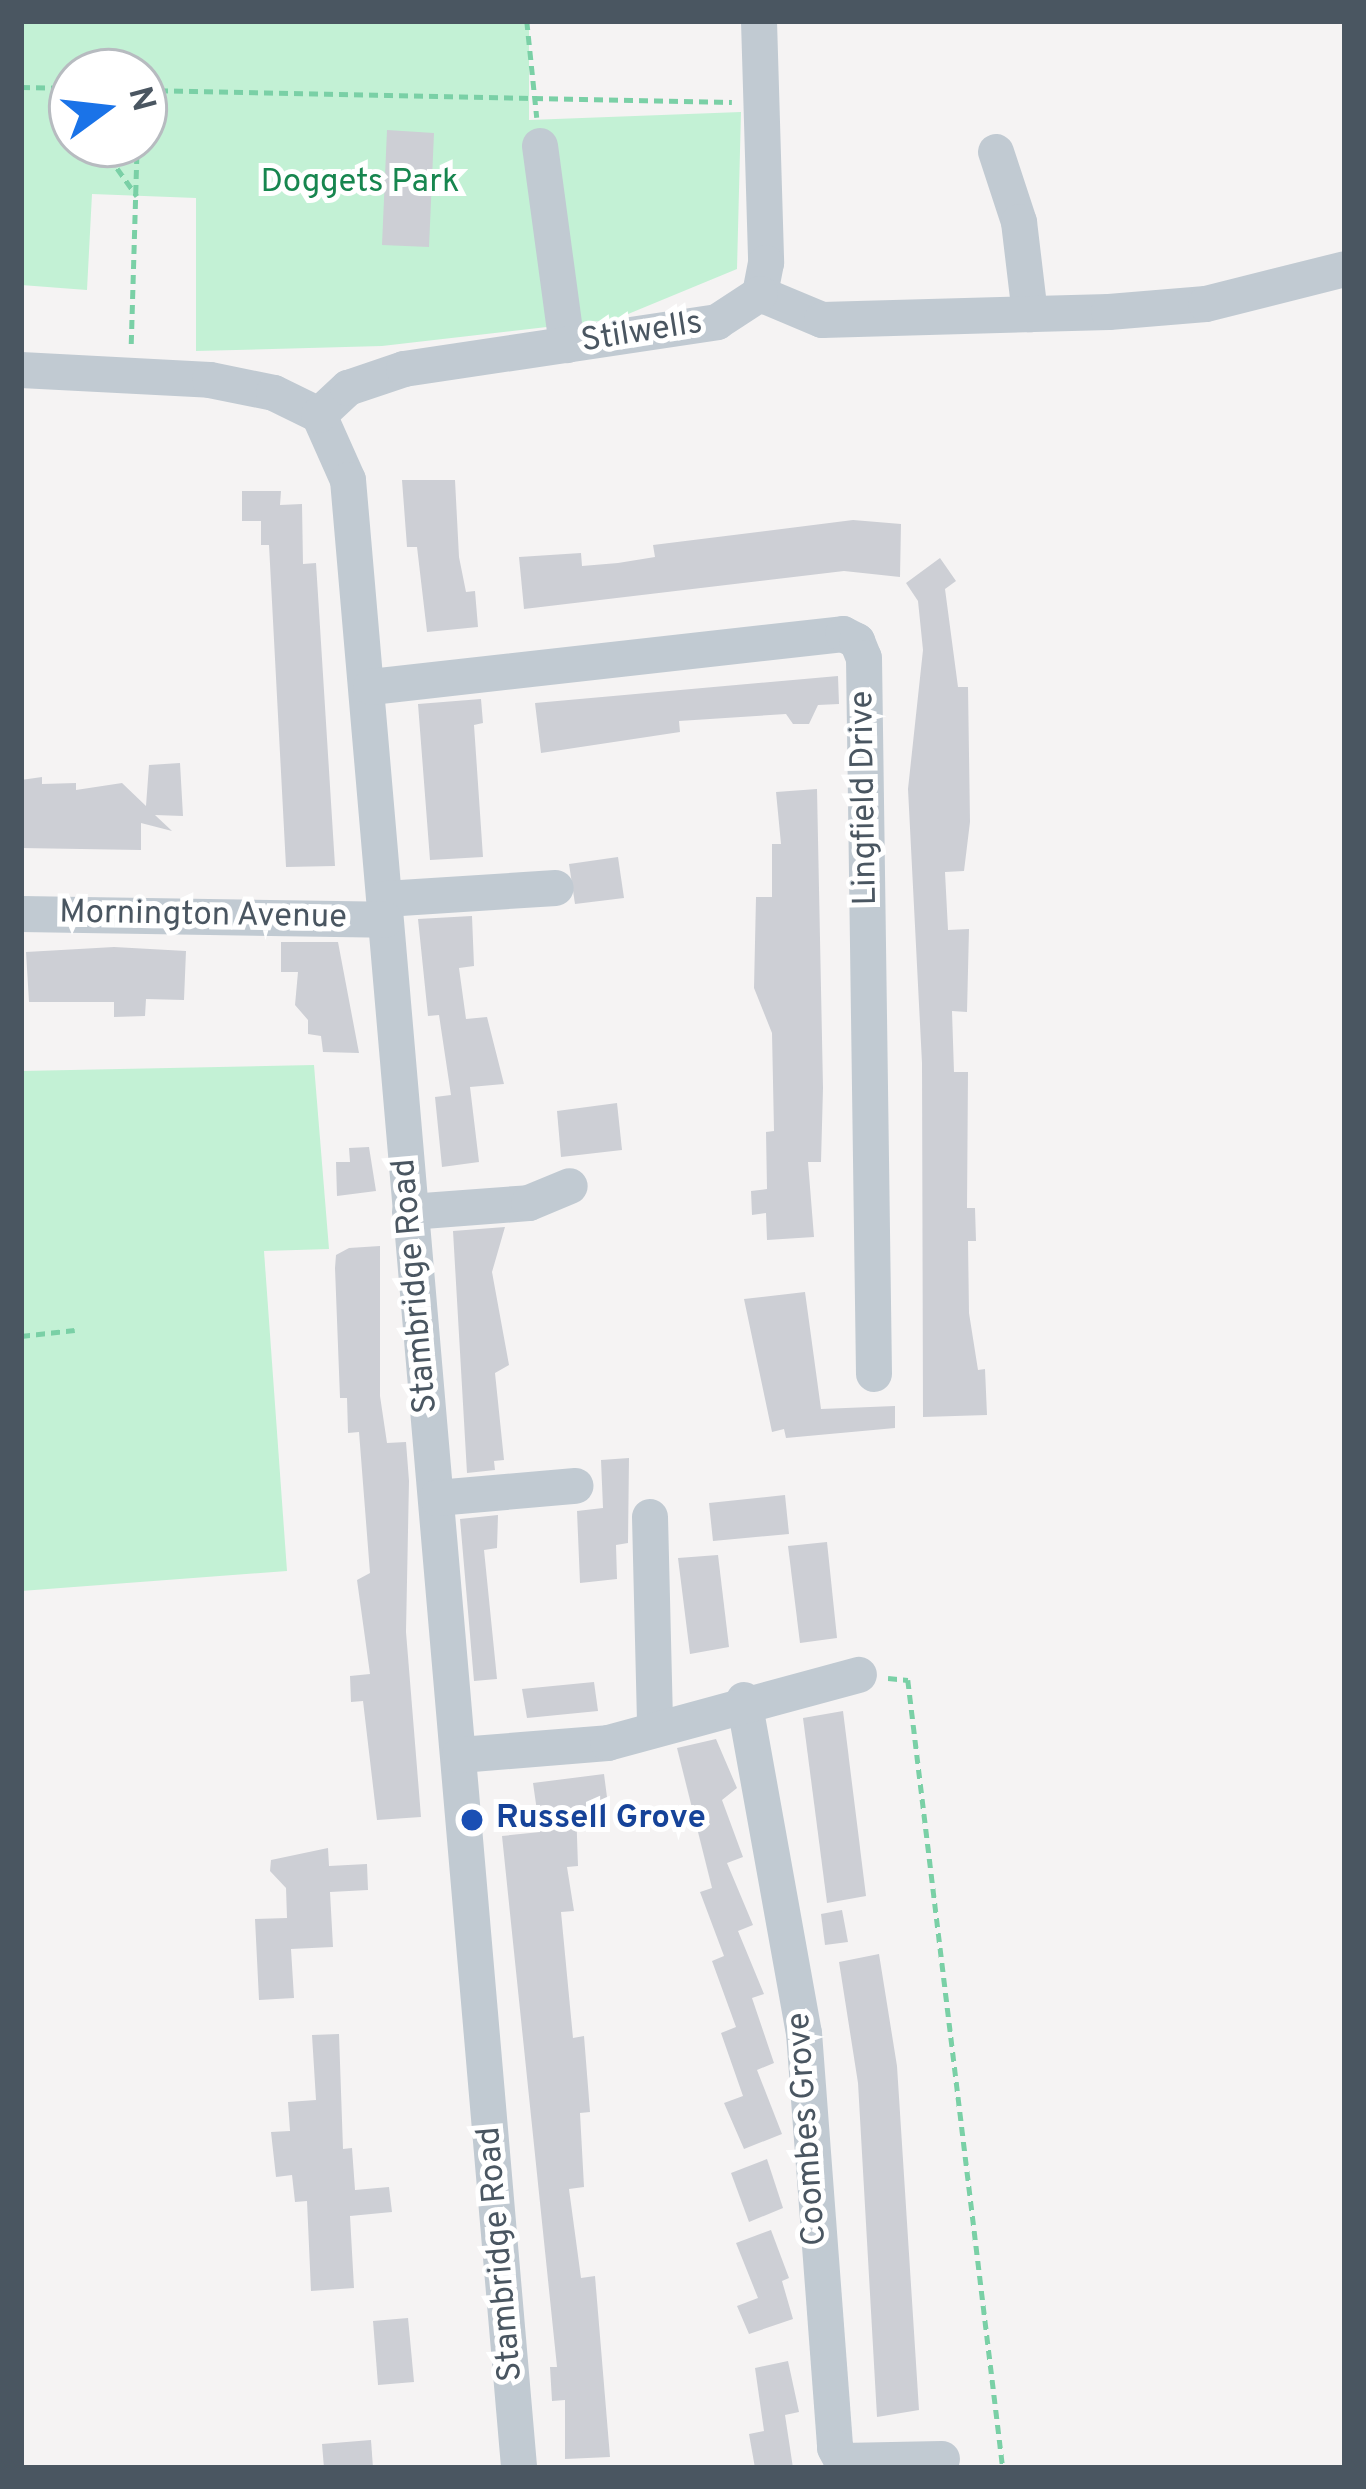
<!DOCTYPE html>
<style>
body{margin:0}
#map{position:relative;width:1366px;height:2489px;overflow:hidden;background:#f5f3f3;font-family:Overpass,sans-serif}
div>[style]{position:absolute}
.green>*{inset:0;background:#c3f1d5}
.building>*{inset:0;background:#cdcfd5}
.path>*{height:4.5px;margin-top:-2.25px;transform-origin:0;background:repeating-linear-gradient(90deg,#7ad0a6 0 9px,transparent 0 15px)}
.minor>*{height:36px;margin:-18px;padding:0 18px;transform-origin:18px;border-radius:18px;background:#c1cad2}
.dots>*{width:33px;height:33px;translate:-50% -50%;box-sizing:border-box;border:6px solid #fff;border-radius:50%}
span{translate:-50% -50%;white-space:nowrap;text-align:center;line-height:1.15;-webkit-text-stroke:10px #fff;paint-order:stroke}
.park-label{font-size:33px;color:#17864f}
.street-label{font-size:33px;color:#4a5661}
.transit-label{font-size:33px;color:#164399;font-weight:700}
.left{translate:0 -50%;text-align:left}
.frame{position:absolute;inset:0;border:24px solid #4a5661;pointer-events:none}
.north{position:absolute;left:48px;top:48px;width:120px;height:120px;box-sizing:border-box;background:#fff;border:3px solid #b7bbc0;border-radius:50%;rotate:75deg;font-size:33px;font-weight:700;line-height:48px;text-align:center;color:#4a5661}
.north::after{content:'';display:block;margin:auto;width:42px;height:54px;background:#1a73e8;clip-path:polygon(50% 0,100% 100%,50% 72%,0 100%)}
</style>
<div id="map">
<div class="green">
<i style="clip-path:polygon(evenodd,21px 21px,529px 21px,529px 120px,741px 112px,737px 269px,616px 319px,382px 346px,196px 351px,196px 198px,92px 194px,87px 290px,21px 285px,21px 21px,72px 72px,144px 72px,144px 144px,72px 144px,72px 72px)"></i>
<i style="clip-path:polygon(314px 1065px,329px 1249px,264px 1251px,287px 1571px,21px 1591px,21px 1071px)"></i>
</div>
<div class="building">
<i style="clip-path:polygon(387px 130px,434px 133px,429px 247px,382px 245px)"></i>
<i style="clip-path:polygon(402px 480px,455px 480px,459px 557px,466px 592px,475px 591px,478px 627px,427px 632px,417px 547px,407px 547px)"></i>
<i style="clip-path:polygon(242px 491px,281px 491px,280px 505px,302px 504px,303px 564px,316px 563px,335px 866px,286px 867px,269px 545px,261px 545px,261px 521px,242px 521px)"></i>
<i style="clip-path:polygon(853px 520px,901px 524px,900px 577px,844px 571px,524px 609px,519px 557px,581px 553px,582px 566px,618px 563px,655px 557px,653px 545px)"></i>
<i style="clip-path:polygon(940px 558px,956px 581px,945px 589px,958px 687px,968px 687px,970px 822px,964px 871px,945px 872px,948px 930px,969px 929px,967px 1012px,952px 1011px,954px 1072px,968px 1072px,967px 1208px,975px 1208px,976px 1241px,968px 1241px,969px 1313px,978px 1370px,985px 1369px,987px 1415px,923px 1417px,922px 1063px,908px 789px,923px 650px,918px 601px,906px 583px)"></i>
<i style="clip-path:polygon(838px 676px,839px 704px,818px 705px,809px 724px,793px 724px,786px 714px,679px 721px,680px 732px,541px 753px,535px 703px)"></i>
<i style="clip-path:polygon(481px 699px,483px 723px,474px 725px,483px 857px,430px 860px,418px 704px)"></i>
<i style="clip-path:polygon(180px 763px,183px 816px,155px 815px,172px 831px,141px 823px,141px 850px,21px 848px,21px 780px,42px 777px,42px 784px,76px 783px,76px 790px,122px 783px,146px 806px,149px 765px)"></i>
<i style="clip-path:polygon(817px 789px,823px 1088px,821px 1162px,808px 1162px,814px 1237px,767px 1240px,766px 1213px,752px 1215px,751px 1191px,767px 1189px,766px 1132px,774px 1131px,772px 1033px,754px 988px,756px 897px,772px 897px,772px 844px,781px 844px,776px 792px)"></i>
<i style="clip-path:polygon(618px 857px,624px 898px,575px 904px,569px 864px)"></i>
<i style="clip-path:polygon(472px 916px,474px 966px,459px 968px,466px 1019px,487px 1017px,504px 1084px,470px 1087px,479px 1162px,442px 1167px,435px 1097px,451px 1095px,439px 1015px,428px 1016px,418px 919px)"></i>
<i style="clip-path:polygon(281px 942px,338px 942px,359px 1053px,323px 1052px,321px 1036px,308px 1034px,308px 1020px,295px 1005px,298px 972px,281px 972px)"></i>
<i style="clip-path:polygon(114px 947px,186px 951px,184px 1000px,146px 999px,145px 1016px,114px 1017px,114px 1002px,29px 1002px,26px 952px)"></i>
<i style="clip-path:polygon(617px 1103px,622px 1150px,561px 1157px,557px 1111px)"></i>
<i style="clip-path:polygon(369px 1147px,376px 1191px,337px 1196px,336px 1162px,350px 1162px,349px 1148px)"></i>
<i style="clip-path:polygon(505px 1227px,492px 1272px,509px 1365px,495px 1373px,504px 1460px,494px 1461px,495px 1470px,467px 1473px,453px 1231px)"></i>
<i style="clip-path:polygon(380px 1246px,380px 1396px,387px 1443px,406px 1442px,409px 1481px,406px 1632px,421px 1817px,377px 1820px,363px 1701px,351px 1702px,350px 1676px,370px 1674px,357px 1580px,370px 1573px,359px 1432px,348px 1433px,347px 1398px,340px 1398px,335px 1268px,336px 1255px,349px 1248px)"></i>
<i style="clip-path:polygon(805px 1292px,821px 1409px,895px 1406px,895px 1428px,786px 1438px,784px 1429px,772px 1432px,744px 1299px)"></i>
<i style="clip-path:polygon(629px 1458px,628px 1543px,616px 1545px,617px 1579px,580px 1583px,577px 1511px,603px 1508px,601px 1460px)"></i>
<i style="clip-path:polygon(785px 1495px,789px 1534px,713px 1541px,709px 1503px)"></i>
<i style="clip-path:polygon(498px 1515px,497px 1548px,484px 1550px,497px 1679px,474px 1681px,460px 1519px)"></i>
<i style="clip-path:polygon(827px 1542px,837px 1638px,800px 1643px,788px 1546px)"></i>
<i style="clip-path:polygon(718px 1555px,729px 1647px,690px 1654px,678px 1558px)"></i>
<i style="clip-path:polygon(594px 1682px,598px 1711px,527px 1718px,522px 1689px)"></i>
<i style="clip-path:polygon(843px 1711px,866px 1896px,827px 1903px,803px 1718px)"></i>
<i style="clip-path:polygon(716px 1739px,737px 1788px,722px 1800px,743px 1857px,727px 1863px,753px 1925px,738px 1931px,764px 1994px,752px 1998px,774px 2063px,757px 2070px,782px 2134px,744px 2149px,724px 2103px,743px 2096px,721px 2033px,736px 2027px,712px 1961px,724px 1956px,700px 1892px,712px 1888px,677px 1748px)"></i>
<i style="clip-path:polygon(604px 1774px,608px 1805px,576px 1808px,578px 1866px,567px 1867px,574px 1911px,561px 1912px,573px 2038px,584px 2036px,590px 2112px,580px 2113px,584px 2187px,569px 2189px,581px 2278px,595px 2276px,610px 2457px,565px 2459px,565px 2400px,552px 2401px,550px 2367px,557px 2367px,502px 1836px,540px 1832px,533px 1783px)"></i>
<i style="clip-path:polygon(328px 1848px,329px 1866px,367px 1864px,368px 1890px,330px 1892px,333px 1947px,291px 1949px,294px 1998px,259px 2000px,255px 1919px,287px 1918px,286px 1888px,270px 1871px,271px 1860px)"></i>
<i style="clip-path:polygon(842px 1910px,848px 1942px,825px 1945px,821px 1914px)"></i>
<i style="clip-path:polygon(879px 1954px,897px 2066px,919px 2410px,877px 2417px,858px 2083px,839px 1962px)"></i>
<i style="clip-path:polygon(339px 2034px,343px 2149px,352px 2148px,355px 2190px,389px 2187px,392px 2212px,350px 2216px,354px 2288px,311px 2291px,307px 2201px,295px 2202px,292px 2175px,276px 2177px,271px 2132px,290px 2131px,288px 2102px,316px 2100px,312px 2035px)"></i>
<i style="clip-path:polygon(767px 2159px,783px 2208px,749px 2222px,731px 2173px)"></i>
<i style="clip-path:polygon(771px 2230px,789px 2278px,782px 2281px,793px 2319px,749px 2334px,737px 2306px,758px 2298px,736px 2243px)"></i>
<i style="clip-path:polygon(408px 2318px,414px 2382px,378px 2385px,373px 2321px)"></i>
<i style="clip-path:polygon(788px 2361px,799px 2412px,785px 2415px,793px 2468px,755px 2468px,749px 2434px,764px 2431px,755px 2368px)"></i>
<i style="clip-path:polygon(371px 2440px,373px 2468px,324px 2468px,322px 2444px)"></i>
</div>
<div class="path">
<i style="left:527px;top:21px;width:97px;rotate:84.1deg"></i>
<i style="left:21px;top:87px;width:51px;rotate:1.1deg"></i>
<i style="left:144px;top:90px;width:588px;rotate:1.17deg"></i>
<i style="left:68px;top:141px;width:4px"></i>
<i style="left:100px;top:144px;width:64px;rotate:54.6deg"></i>
<i style="left:131px;top:344px;width:200px;rotate:-88.3deg"></i>
<i style="left:21px;top:1336px;width:54px;rotate:-6.3deg"></i>
<i style="left:888px;top:1678px;width:20px;rotate:6deg"></i>
<i style="left:908px;top:1680px;width:794px;rotate:83.13deg"></i>
</div>
<div class="minor">
<i style="left:759px;top:21px;width:242px;rotate:88.3deg"></i>
<i style="left:766px;top:263px;width:32px;rotate:101deg"></i>
<i style="left:540px;top:146px;width:201px;rotate:82.3deg"></i>
<i style="left:996px;top:152px;width:74px;rotate:71.8deg"></i>
<i style="left:1019px;top:222px;width:93px;rotate:83.2deg"></i>
<i style="left:760px;top:294px;width:67px;rotate:22.8deg"></i>
<i style="left:822px;top:320px;width:287px;rotate:-1.6deg"></i>
<i style="left:1109px;top:312px;width:97px;rotate:-4.7deg"></i>
<i style="left:1206px;top:304px;width:143px;rotate:-14.1deg"></i>
<i style="left:21px;top:370px;width:189px;rotate:3deg"></i>
<i style="left:210px;top:380px;width:65px;rotate:11.5deg"></i>
<i style="left:274px;top:393px;width:50px;rotate:26.1deg"></i>
<i style="left:319px;top:415px;width:71px;rotate:66deg"></i>
<i style="left:348px;top:480px;width:1995px;rotate:85.08deg"></i>
<i style="left:319px;top:415px;width:40px;rotate:-43deg"></i>
<i style="left:348px;top:388px;width:59px;rotate:-18.7deg"></i>
<i style="left:404px;top:369px;width:317px;rotate:-8.5deg"></i>
<i style="left:717px;top:322px;width:51px;rotate:-33.1deg"></i>
<i style="left:371px;top:687px;width:475px;rotate:-6.4deg"></i>
<i style="left:843px;top:634px;width:16px;rotate:27deg"></i>
<i style="left:857px;top:641px;width:18px;rotate:68deg"></i>
<i style="left:864px;top:658px;width:716px;rotate:89.2deg"></i>
<i style="left:385px;top:899px;width:171px;rotate:-3.7deg"></i>
<i style="left:21px;top:914px;width:364px;rotate:0.9deg"></i>
<i style="left:410px;top:1212px;width:119px;rotate:-4.3deg"></i>
<i style="left:529px;top:1203px;width:44px;rotate:-22.5deg"></i>
<i style="left:437px;top:1498px;width:139px;rotate:-5deg"></i>
<i style="left:650px;top:1517px;width:211px;rotate:88.6deg"></i>
<i style="left:744px;top:1700px;width:338px;rotate:79.8deg"></i>
<i style="left:804px;top:2033px;width:416px;rotate:85.7deg"></i>
<i style="left:835px;top:2448px;width:15px;rotate:62deg"></i>
<i style="left:842px;top:2461px;width:100px;rotate:-1.1deg"></i>
<i style="left:460px;top:1755px;width:148px;rotate:-4.6deg"></i>
<i style="left:608px;top:1743px;width:260px;rotate:-15.2deg"></i>
</div>
<div class="dots">
<i style="left:472px;top:1820px;background:#1a4fb4"></i>
</div>
<div class="park-label">
<span style="left:360px;top:184px">Doggets Park</span>
</div>
<div class="street-label">
<span style="left:642px;top:334px;rotate:-9deg">Stilwells</span>
<span style="left:866px;top:798px;rotate:-91deg">Lingfield Drive</span>
<span style="left:203px;top:917px;rotate:1deg">Mornington Avenue</span>
<span style="left:417px;top:1286px;rotate:-95deg">Stambridge Road</span>
<span style="left:809px;top:2129px;rotate:-94deg">Coombes Grove</span>
<span style="left:502px;top:2254px;rotate:-95deg">Stambridge Road</span>
</div>
<div class="transit-label">
<span class="left" style="left:496px;top:1820px">Russell Grove</span>
</div>
<div class="frame"></div>
<div class="north">N</div>
</div>
